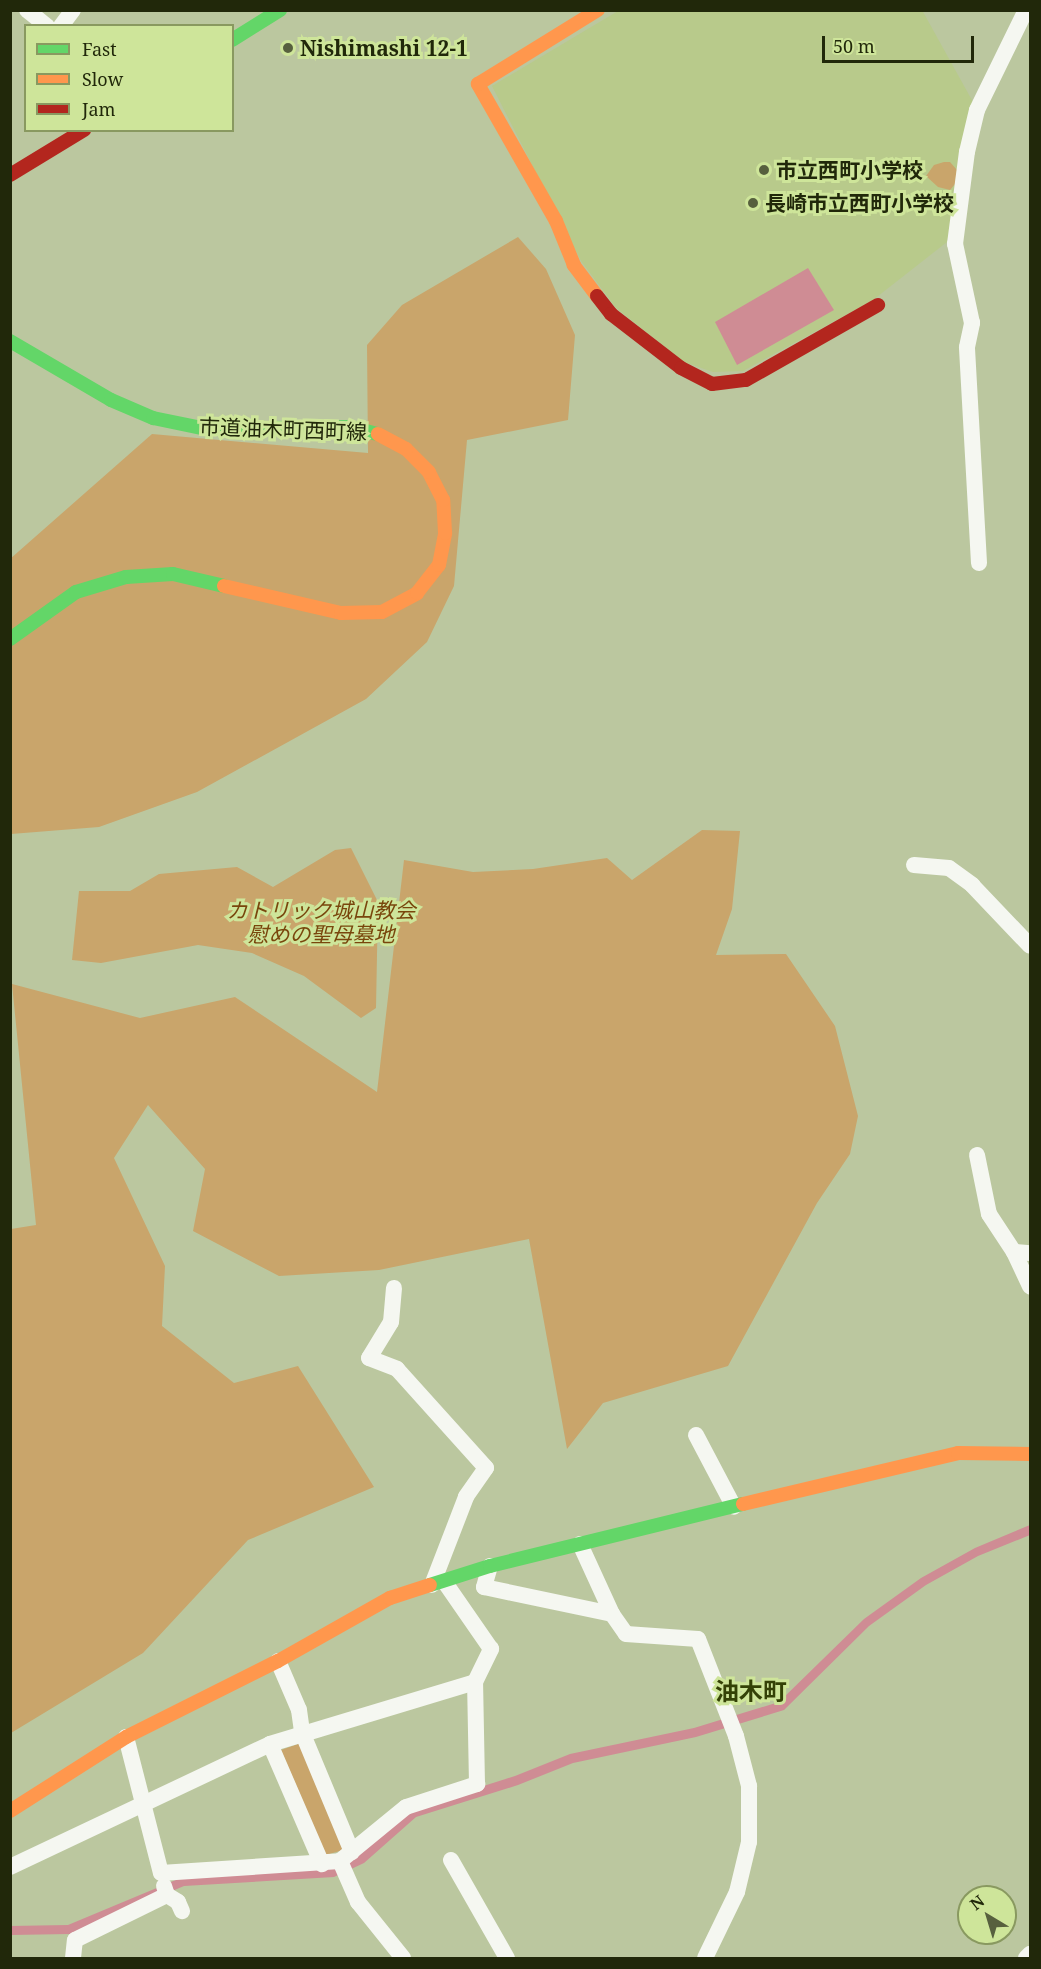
<!DOCTYPE html>
<meta charset="utf-8">
<style>
body{margin:0}
#map{position:relative;width:1041px;height:1969px;overflow:hidden;background:#bbc79f;font-family:"Noto Serif","Noto Sans JP",serif}
div>[style]{position:absolute}
.built>*{inset:0;background:#b8ca8b}
.green>*{inset:0;background:#c9a56b}
.water>*{inset:0;background:#cf8c94}
.street>*{height:16px;margin:-8px;padding:0 8px;transform-origin:8px;border-radius:8px;background:#f5f7f1}
.fast>*{height:14px;margin:-7px;padding:0 7px;transform-origin:7px;border-radius:7px;background:#63d668}
.slow>*{height:14px;margin:-7px;padding:0 7px;transform-origin:7px;border-radius:7px;background:#ff974d}
.jam>*{height:14px;margin:-7px;padding:0 7px;transform-origin:7px;border-radius:7px;background:#b3261e}
.dots>*{width:16px;height:16px;translate:-50% -50%;box-sizing:border-box;border:3px solid #cee59a;border-radius:50%}
span{translate:-50% -50%;white-space:nowrap;text-align:center;line-height:1.15;-webkit-text-stroke:6px #cee59a;paint-order:stroke}
.poi-label{font-size:21px;color:#21280a;font-weight:700}
.left{translate:0 -50%;text-align:left}
.street-label{font-size:21px;color:#21280a}
.park-label{font-size:21px;color:#79460c;font-style:italic}
.quarter-label{font-size:24px;color:#344106;font-weight:700}
.frame{position:absolute;inset:0;border:12px solid #21280a;pointer-events:none}
.legend{position:absolute;left:24px;top:24px;width:210px;height:108px;box-sizing:border-box;background:#cee59a;border:2px solid #899960;margin:0;padding:8px 10px;list-style:none;font-size:18px;color:#21280a}
.legend li{display:flex;align-items:center;gap:12px;height:30px}
.legend b{width:30px;border:2px solid #899960}
.north{position:absolute;left:957px;top:1885px;width:60px;height:60px;box-sizing:border-box;background:#cee59a;border:2px solid #899960;border-radius:50%;rotate:322deg;font-size:16px;font-weight:700;line-height:24px;text-align:center;color:#21280a}
.north::after{content:'';display:block;margin:auto;width:21px;height:27px;background:#57603e;clip-path:polygon(50% 0,100% 100%,50% 72%,0 100%)}
.scale{position:absolute;left:822px;top:36px;width:152px;height:27px;box-sizing:border-box;border:3px solid #21280a;border-top:0;padding-left:8px;font-size:18px;line-height:21px;white-space:nowrap;color:#21280a;-webkit-text-stroke:4px #cee59a;paint-order:stroke}
</style>
<div id="map">
<div class="built">
<i style="clip-path:polygon(922px 10px,973px 102px,947px 242px,873px 300px,743px 371px,713px 372px,684px 362px,616px 308px,581px 261px,492px 86px,618px 11px)"></i>
</div>
<div class="green">
<i style="clip-path:polygon(944px 162px,950px 162px,957px 170px,955px 184px,950px 190px,938px 187px,926px 176px,934px 165px)"></i>
<i style="clip-path:polygon(518px 237px,546px 269px,575px 335px,568px 420px,467px 440px,454px 586px,427px 642px,366px 699px,197px 792px,99px 827px,11px 834px,10px 559px,152px 434px,368px 453px,367px 345px,402px 305px)"></i>
<i style="clip-path:polygon(702px 830px,740px 831px,732px 909px,716px 955px,786px 954px,835px 1026px,858px 1116px,850px 1154px,817px 1203px,728px 1366px,603px 1403px,567px 1449px,529px 1239px,379px 1270px,279px 1276px,193px 1231px,205px 1169px,148px 1105px,114px 1158px,165px 1266px,162px 1326px,234px 1383px,298px 1366px,374px 1487px,248px 1540px,143px 1653px,11px 1733px,11px 1229px,36px 1225px,12px 984px,140px 1018px,235px 997px,377px 1092px,404px 860px,473px 872px,533px 869px,607px 858px,632px 880px)"></i>
<i style="clip-path:polygon(351px 848px,378px 902px,376px 1008px,361px 1018px,304px 976px,252px 953px,198px 945px,101px 963px,72px 960px,79px 891px,130px 891px,159px 874px,237px 867px,273px 887px,335px 850px)"></i>
<i style="clip-path:polygon(301px 1743px,343px 1850px,326px 1855px,281px 1750px)"></i>
</div>
<div class="water">
<i style="clip-path:polygon(808px 268px,834px 310px,737px 365px,715px 322px)"></i>
<i style="clip-path:polygon(1030px 1525px,1030px 1535px,978px 1556px,926px 1585px,869px 1626px,784px 1710px,696px 1737px,573px 1763px,518px 1785px,416px 1817px,364px 1863px,334px 1877px,184px 1886px,70px 1934px,11px 1935px,10px 1926px,68px 1925px,183px 1877px,332px 1867px,411px 1809px,515px 1776px,570px 1754px,694px 1728px,779px 1702px,864px 1619px,921px 1578px,975px 1548px)"></i>
</div>
<div class="street">
<i style="left:27px;top:10px;width:26px;rotate:39deg"></i>
<i style="left:61px;top:26px;width:20px;rotate:-53deg"></i>
<i style="left:979px;top:563px;width:216px;rotate:-93.2deg"></i>
<i style="left:967px;top:347px;width:25px;rotate:-78deg"></i>
<i style="left:972px;top:323px;width:81px;rotate:-102.1deg"></i>
<i style="left:955px;top:244px;width:93px;rotate:-82.6deg"></i>
<i style="left:967px;top:152px;width:43px;rotate:-76.6deg"></i>
<i style="left:977px;top:110px;width:111px;rotate:-63.9deg"></i>
<i style="left:914px;top:865px;width:35px;rotate:5deg"></i>
<i style="left:949px;top:868px;width:29px;rotate:36deg"></i>
<i style="left:972px;top:885px;width:84px;rotate:46.4deg"></i>
<i style="left:977px;top:1155px;width:60px;rotate:78.5deg"></i>
<i style="left:989px;top:1214px;width:45px;rotate:56.7deg"></i>
<i style="left:1014px;top:1252px;width:16px;rotate:4deg"></i>
<i style="left:1014px;top:1252px;width:38px;rotate:65deg"></i>
<i style="left:394px;top:1288px;width:34px;rotate:95deg"></i>
<i style="left:391px;top:1322px;width:42px;rotate:121.4deg"></i>
<i style="left:369px;top:1358px;width:30px;rotate:21deg"></i>
<i style="left:397px;top:1369px;width:133px;rotate:48deg"></i>
<i style="left:486px;top:1468px;width:35px;rotate:125deg"></i>
<i style="left:466px;top:1497px;width:94px;rotate:111.1deg"></i>
<i style="left:696px;top:1435px;width:81px;rotate:62.2deg"></i>
<i style="left:580px;top:1544px;width:77px;rotate:65.4deg"></i>
<i style="left:490px;top:1566px;width:22px;rotate:106deg"></i>
<i style="left:484px;top:1587px;width:131px;rotate:11.9deg"></i>
<i style="left:612px;top:1614px;width:24px;rotate:55deg"></i>
<i style="left:626px;top:1634px;width:72px;rotate:4deg"></i>
<i style="left:698px;top:1639px;width:104px;rotate:68.6deg"></i>
<i style="left:736px;top:1736px;width:52px;rotate:75.4deg"></i>
<i style="left:749px;top:1786px;width:56px;rotate:90deg"></i>
<i style="left:749px;top:1842px;width:51px;rotate:103.5deg"></i>
<i style="left:737px;top:1892px;width:73px;rotate:115.9deg"></i>
<i style="left:278px;top:1661px;width:53px;rotate:66.8deg"></i>
<i style="left:299px;top:1710px;width:22px;rotate:82deg"></i>
<i style="left:302px;top:1732px;width:130px;rotate:67.4deg"></i>
<i style="left:126px;top:1737px;width:140px;rotate:75.6deg"></i>
<i style="left:161px;top:1873px;width:179px;rotate:-3.8deg"></i>
<i style="left:340px;top:1861px;width:85px;rotate:-39.3deg"></i>
<i style="left:406px;top:1807px;width:75px;rotate:-17.9deg"></i>
<i style="left:477px;top:1784px;width:102px;rotate:-91.1deg"></i>
<i style="left:475px;top:1682px;width:37px;rotate:-64deg"></i>
<i style="left:491px;top:1649px;width:83px;rotate:-124.7deg"></i>
<i style="left:270px;top:1744px;width:131px;rotate:66.6deg"></i>
<i style="left:451px;top:1860px;width:113px;rotate:60.3deg"></i>
<i style="left:340px;top:1861px;width:45px;rotate:66.3deg"></i>
<i style="left:358px;top:1902px;width:72px;rotate:51.2deg"></i>
<i style="left:10px;top:1867px;width:288px;rotate:-25.3deg"></i>
<i style="left:270px;top:1744px;width:214px;rotate:-16.8deg"></i>
<i style="left:164px;top:1886px;width:9px;rotate:72deg"></i>
<i style="left:167px;top:1895px;width:13px;rotate:32deg"></i>
<i style="left:178px;top:1902px;width:10px;rotate:66deg"></i>
<i style="left:73px;top:1958px;width:18px;rotate:-84deg"></i>
<i style="left:75px;top:1940px;width:102px;rotate:-26.1deg"></i>
<i style="left:1026px;top:1958px;width:6px;rotate:-45deg"></i>
</div>
<div class="fast">
<i style="left:232px;top:40px;width:57px;rotate:-32deg"></i>
<i style="left:10px;top:341px;width:117px;rotate:30.3deg"></i>
<i style="left:111px;top:400px;width:46px;rotate:23.2deg"></i>
<i style="left:153px;top:418px;width:54px;rotate:11.7deg"></i>
<i style="left:206px;top:429px;width:145px;rotate:-0.8deg"></i>
<i style="left:351px;top:427px;width:28px;rotate:15deg"></i>
<i style="left:10px;top:639px;width:81px;rotate:-35.5deg"></i>
<i style="left:76px;top:592px;width:52px;rotate:-16.7deg"></i>
<i style="left:126px;top:577px;width:47px;rotate:-3.7deg"></i>
<i style="left:173px;top:574px;width:52px;rotate:13.2deg"></i>
<i style="left:430px;top:1585px;width:63px;rotate:-17.6deg"></i>
<i style="left:490px;top:1566px;width:260px;rotate:-13.8deg"></i>
</div>
<div class="slow">
<i style="left:597px;top:296px;width:39px;rotate:-127deg"></i>
<i style="left:574px;top:265px;width:48px;rotate:-112.2deg"></i>
<i style="left:556px;top:221px;width:158px;rotate:-119.7deg"></i>
<i style="left:478px;top:84px;width:141px;rotate:-31.7deg"></i>
<i style="left:224px;top:586px;width:120px;rotate:13deg"></i>
<i style="left:341px;top:613px;width:41px;rotate:-1.4deg"></i>
<i style="left:382px;top:612px;width:40px;rotate:-28deg"></i>
<i style="left:417px;top:593px;width:36px;rotate:-52deg"></i>
<i style="left:439px;top:565px;width:33px;rotate:-79deg"></i>
<i style="left:445px;top:533px;width:33px;rotate:-93deg"></i>
<i style="left:443px;top:500px;width:31px;rotate:-117deg"></i>
<i style="left:429px;top:472px;width:33px;rotate:-135deg"></i>
<i style="left:406px;top:449px;width:32px;rotate:-152deg"></i>
<i style="left:743px;top:1504px;width:221px;rotate:-13.3deg"></i>
<i style="left:958px;top:1453px;width:72px;rotate:0.8deg"></i>
<i style="left:10px;top:1811px;width:138px;rotate:-32.5deg"></i>
<i style="left:126px;top:1737px;width:170px;rotate:-26.6deg"></i>
<i style="left:278px;top:1661px;width:129px;rotate:-29.4deg"></i>
<i style="left:390px;top:1598px;width:42px;rotate:-18deg"></i>
</div>
<div class="jam">
<i style="left:10px;top:175px;width:87px;rotate:-31.3deg"></i>
<i style="left:597px;top:296px;width:23px;rotate:52deg"></i>
<i style="left:611px;top:314px;width:88px;rotate:37.6deg"></i>
<i style="left:681px;top:368px;width:35px;rotate:27deg"></i>
<i style="left:712px;top:384px;width:34px;rotate:-7deg"></i>
<i style="left:746px;top:380px;width:152px;rotate:-29.6deg"></i>
</div>
<div class="dots">
<i style="left:288px;top:48px;background:#57603e"></i>
<i style="left:764px;top:170px;background:#57603e"></i>
<i style="left:753px;top:203px;background:#57603e"></i>
</div>
<div class="poi-label">
<span class="left" style="left:300px;top:48px">Nishimashi 12-1</span>
<span class="left" style="left:776px;top:170px">市立西町小学校</span>
<span class="left" style="left:765px;top:203px">長崎市立西町小学校</span>
</div>
<div class="street-label">
<span style="left:283px;top:429px;rotate:2deg">市道油木町西町線</span>
</div>
<div class="park-label">
<span style="left:321px;top:922px">カトリック城山教会<br>慰めの聖母墓地</span>
</div>
<div class="quarter-label">
<span style="left:751px;top:1691px">油木町</span>
</div>
<div class="frame"></div>
<ul class="legend">
<li><b style="height:8px;background:#63d668"></b>Fast</li>
<li><b style="height:8px;background:#ff974d"></b>Slow</li>
<li><b style="height:8px;background:#b3261e"></b>Jam</li>
</ul>
<div class="north">N</div>
<div class="scale">50 m</div>
</div>
